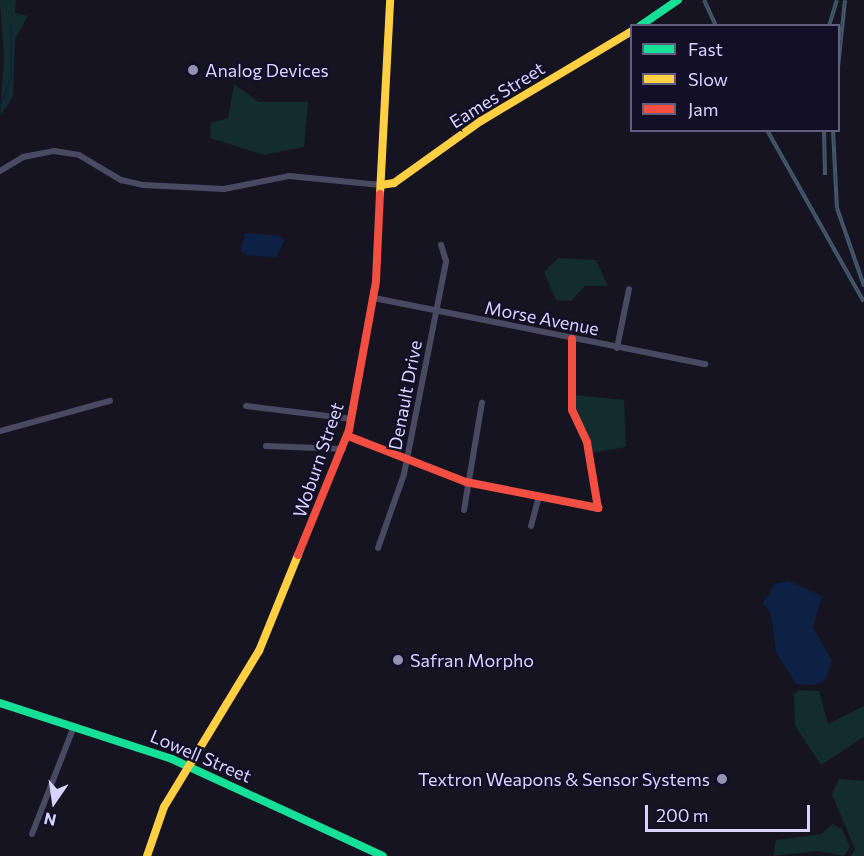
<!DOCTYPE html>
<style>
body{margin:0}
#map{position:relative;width:864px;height:856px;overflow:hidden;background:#161421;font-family:Commissioner,sans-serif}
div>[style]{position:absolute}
.green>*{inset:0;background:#132c2d}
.water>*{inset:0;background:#0d2144}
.stream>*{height:1.5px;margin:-0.75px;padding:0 0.75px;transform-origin:0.75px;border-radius:0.75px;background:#0d2144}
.street>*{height:6px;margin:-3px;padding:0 3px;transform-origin:3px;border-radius:3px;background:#4a4962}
.fast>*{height:8px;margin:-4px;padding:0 4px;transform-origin:4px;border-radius:4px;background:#16e098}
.slow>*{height:8px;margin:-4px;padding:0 4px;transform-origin:4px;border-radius:4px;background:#ffcf43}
.jam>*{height:8px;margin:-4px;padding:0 4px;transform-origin:4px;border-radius:4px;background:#f24e42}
.rail>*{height:4px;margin-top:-2px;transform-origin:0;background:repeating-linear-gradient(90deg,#130f26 0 4.5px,#43596b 0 9px);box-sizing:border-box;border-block:2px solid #43596b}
.dots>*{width:16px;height:16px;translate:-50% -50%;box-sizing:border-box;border:3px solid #130f26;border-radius:50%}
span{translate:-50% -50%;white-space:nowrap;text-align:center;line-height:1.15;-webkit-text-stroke:4.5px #130f26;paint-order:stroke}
.poi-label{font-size:18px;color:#d9d4ff}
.left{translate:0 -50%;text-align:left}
.right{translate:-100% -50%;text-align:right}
.street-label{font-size:18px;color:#d9d4ff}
.legend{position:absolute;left:630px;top:24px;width:210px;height:108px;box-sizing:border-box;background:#130f26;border:2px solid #625e7d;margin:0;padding:8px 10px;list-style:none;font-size:18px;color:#d9d4ff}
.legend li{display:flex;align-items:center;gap:12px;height:30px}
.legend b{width:30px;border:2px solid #625e7d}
.north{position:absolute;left:24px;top:772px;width:60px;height:60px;-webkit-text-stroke:4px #130f26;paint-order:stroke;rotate:193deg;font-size:16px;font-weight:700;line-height:24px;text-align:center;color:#d9d4ff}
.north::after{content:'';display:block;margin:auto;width:21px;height:27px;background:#d9d4ff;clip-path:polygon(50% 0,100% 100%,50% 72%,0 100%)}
.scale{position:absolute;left:645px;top:805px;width:165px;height:27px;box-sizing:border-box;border:3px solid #d9d4ff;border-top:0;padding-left:8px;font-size:18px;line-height:21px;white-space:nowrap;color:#d9d4ff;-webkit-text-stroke:4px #130f26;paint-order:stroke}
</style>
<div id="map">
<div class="green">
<i style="clip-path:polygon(0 0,16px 0,15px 13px,28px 16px,15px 39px,13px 97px,0 116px,4px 58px)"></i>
<i style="clip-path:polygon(234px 84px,259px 102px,308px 102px,304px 147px,264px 155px,210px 138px,211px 123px,228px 118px)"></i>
<i style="clip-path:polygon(558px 258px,596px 260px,608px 286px,585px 286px,571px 301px,556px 300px,544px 272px)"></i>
<i style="clip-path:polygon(574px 395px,624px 400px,626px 447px,592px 453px,577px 418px)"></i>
<i style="clip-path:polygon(799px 690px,819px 691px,828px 724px,864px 706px,864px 737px,821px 765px,795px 726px,794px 694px)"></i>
<i style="clip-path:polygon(839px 779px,864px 781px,864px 856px,851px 856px,855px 849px,832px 794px)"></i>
<i style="clip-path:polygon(832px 824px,842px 829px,850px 847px,844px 856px,817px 851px,773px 856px,776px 840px,822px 834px)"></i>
</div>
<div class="water">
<i style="clip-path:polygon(245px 233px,280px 236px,285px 240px,276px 257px,247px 255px,241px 251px)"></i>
<i style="clip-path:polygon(789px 581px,822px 596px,813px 627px,832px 661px,825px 681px,813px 685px,796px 684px,776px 652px,771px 614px,763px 603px,775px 584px)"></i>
</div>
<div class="stream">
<i style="left:0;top:107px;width:31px;rotate:-69deg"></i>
<i style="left:11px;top:78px;width:52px;rotate:-90deg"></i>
</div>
<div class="street">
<i style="left:0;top:171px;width:27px;rotate:-31deg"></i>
<i style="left:23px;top:157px;width:32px;rotate:-11deg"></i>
<i style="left:54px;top:151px;width:25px;rotate:9deg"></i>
<i style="left:79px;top:155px;width:49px;rotate:30.8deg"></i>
<i style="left:121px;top:180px;width:23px;rotate:13deg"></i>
<i style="left:143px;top:185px;width:81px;rotate:2.8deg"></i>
<i style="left:224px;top:189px;width:66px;rotate:-11.3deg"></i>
<i style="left:289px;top:176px;width:92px;rotate:5.6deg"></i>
<i style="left:374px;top:298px;width:338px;rotate:11.3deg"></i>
<i style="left:617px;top:348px;width:60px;rotate:-78.5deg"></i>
<i style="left:246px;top:406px;width:107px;rotate:7deg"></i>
<i style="left:0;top:431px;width:114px;rotate:-15.3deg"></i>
<i style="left:266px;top:446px;width:77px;rotate:2.2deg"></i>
<i style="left:464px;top:510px;width:109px;rotate:-80.5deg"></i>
<i style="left:531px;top:526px;width:30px;rotate:-75deg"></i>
<i style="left:378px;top:548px;width:78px;rotate:-70.6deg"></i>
<i style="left:404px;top:474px;width:217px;rotate:-78.8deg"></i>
<i style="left:446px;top:261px;width:17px;rotate:-107deg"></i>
<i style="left:32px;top:834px;width:116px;rotate:-68.7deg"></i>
</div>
<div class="fast">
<i style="left:640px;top:26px;width:46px;rotate:-34.4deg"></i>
<i style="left:0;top:703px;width:181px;rotate:18deg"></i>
<i style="left:172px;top:759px;width:232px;rotate:24.7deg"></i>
</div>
<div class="slow">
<i style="left:381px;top:185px;width:13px;rotate:-9deg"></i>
<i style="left:394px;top:183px;width:107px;rotate:-35.5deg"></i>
<i style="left:481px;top:121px;width:176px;rotate:-30.8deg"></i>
<i style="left:380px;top:194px;width:194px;rotate:-87deg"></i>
<i style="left:147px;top:856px;width:52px;rotate:-70.9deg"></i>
<i style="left:164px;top:807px;width:183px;rotate:-58.7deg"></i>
<i style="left:259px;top:651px;width:104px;rotate:-67.9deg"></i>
</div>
<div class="jam">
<i style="left:348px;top:436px;width:127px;rotate:21.3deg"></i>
<i style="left:466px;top:482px;width:135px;rotate:11.1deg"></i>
<i style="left:598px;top:508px;width:67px;rotate:-99.5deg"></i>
<i style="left:587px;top:442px;width:35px;rotate:-115deg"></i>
<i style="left:572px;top:410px;width:71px;rotate:-90deg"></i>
<i style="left:298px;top:555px;width:135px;rotate:-67.8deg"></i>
<i style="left:349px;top:430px;width:151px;rotate:-79.7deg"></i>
<i style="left:376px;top:281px;width:87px;rotate:-87.4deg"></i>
</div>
<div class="rail">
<i style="left:704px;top:0;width:29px;rotate:65deg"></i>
<i style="left:829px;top:26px;width:27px;rotate:-73deg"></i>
<i style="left:838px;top:67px;width:67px;rotate:-84deg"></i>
<i style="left:767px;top:130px;width:197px;rotate:60.6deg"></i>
<i style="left:824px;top:130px;width:45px;rotate:88.7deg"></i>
<i style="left:833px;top:130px;width:78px;rotate:87.1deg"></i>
<i style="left:837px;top:208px;width:83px;rotate:70.9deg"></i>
</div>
<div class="dots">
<i style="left:193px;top:70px;background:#9591b1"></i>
<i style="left:398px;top:660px;background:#9591b1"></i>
<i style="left:722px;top:779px;background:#9591b1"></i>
</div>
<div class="poi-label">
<span class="left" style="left:205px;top:70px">Analog Devices</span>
<span class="left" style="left:410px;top:660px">Safran Morpho</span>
<span class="right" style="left:710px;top:779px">Textron Weapons &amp; Sensor Systems</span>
</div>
<div class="street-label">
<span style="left:497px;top:95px;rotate:-32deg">Eames Street</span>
<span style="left:542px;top:318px;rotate:11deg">Morse Avenue</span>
<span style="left:405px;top:395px;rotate:-79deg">Denault Drive</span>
<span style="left:318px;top:460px;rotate:-71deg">Woburn Street</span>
<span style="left:201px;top:756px;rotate:23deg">Lowell Street</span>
</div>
<ul class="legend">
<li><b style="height:8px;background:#16e098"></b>Fast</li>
<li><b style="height:8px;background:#ffcf43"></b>Slow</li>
<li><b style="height:8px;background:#f24e42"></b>Jam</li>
</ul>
<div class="north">N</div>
<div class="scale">200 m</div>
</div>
